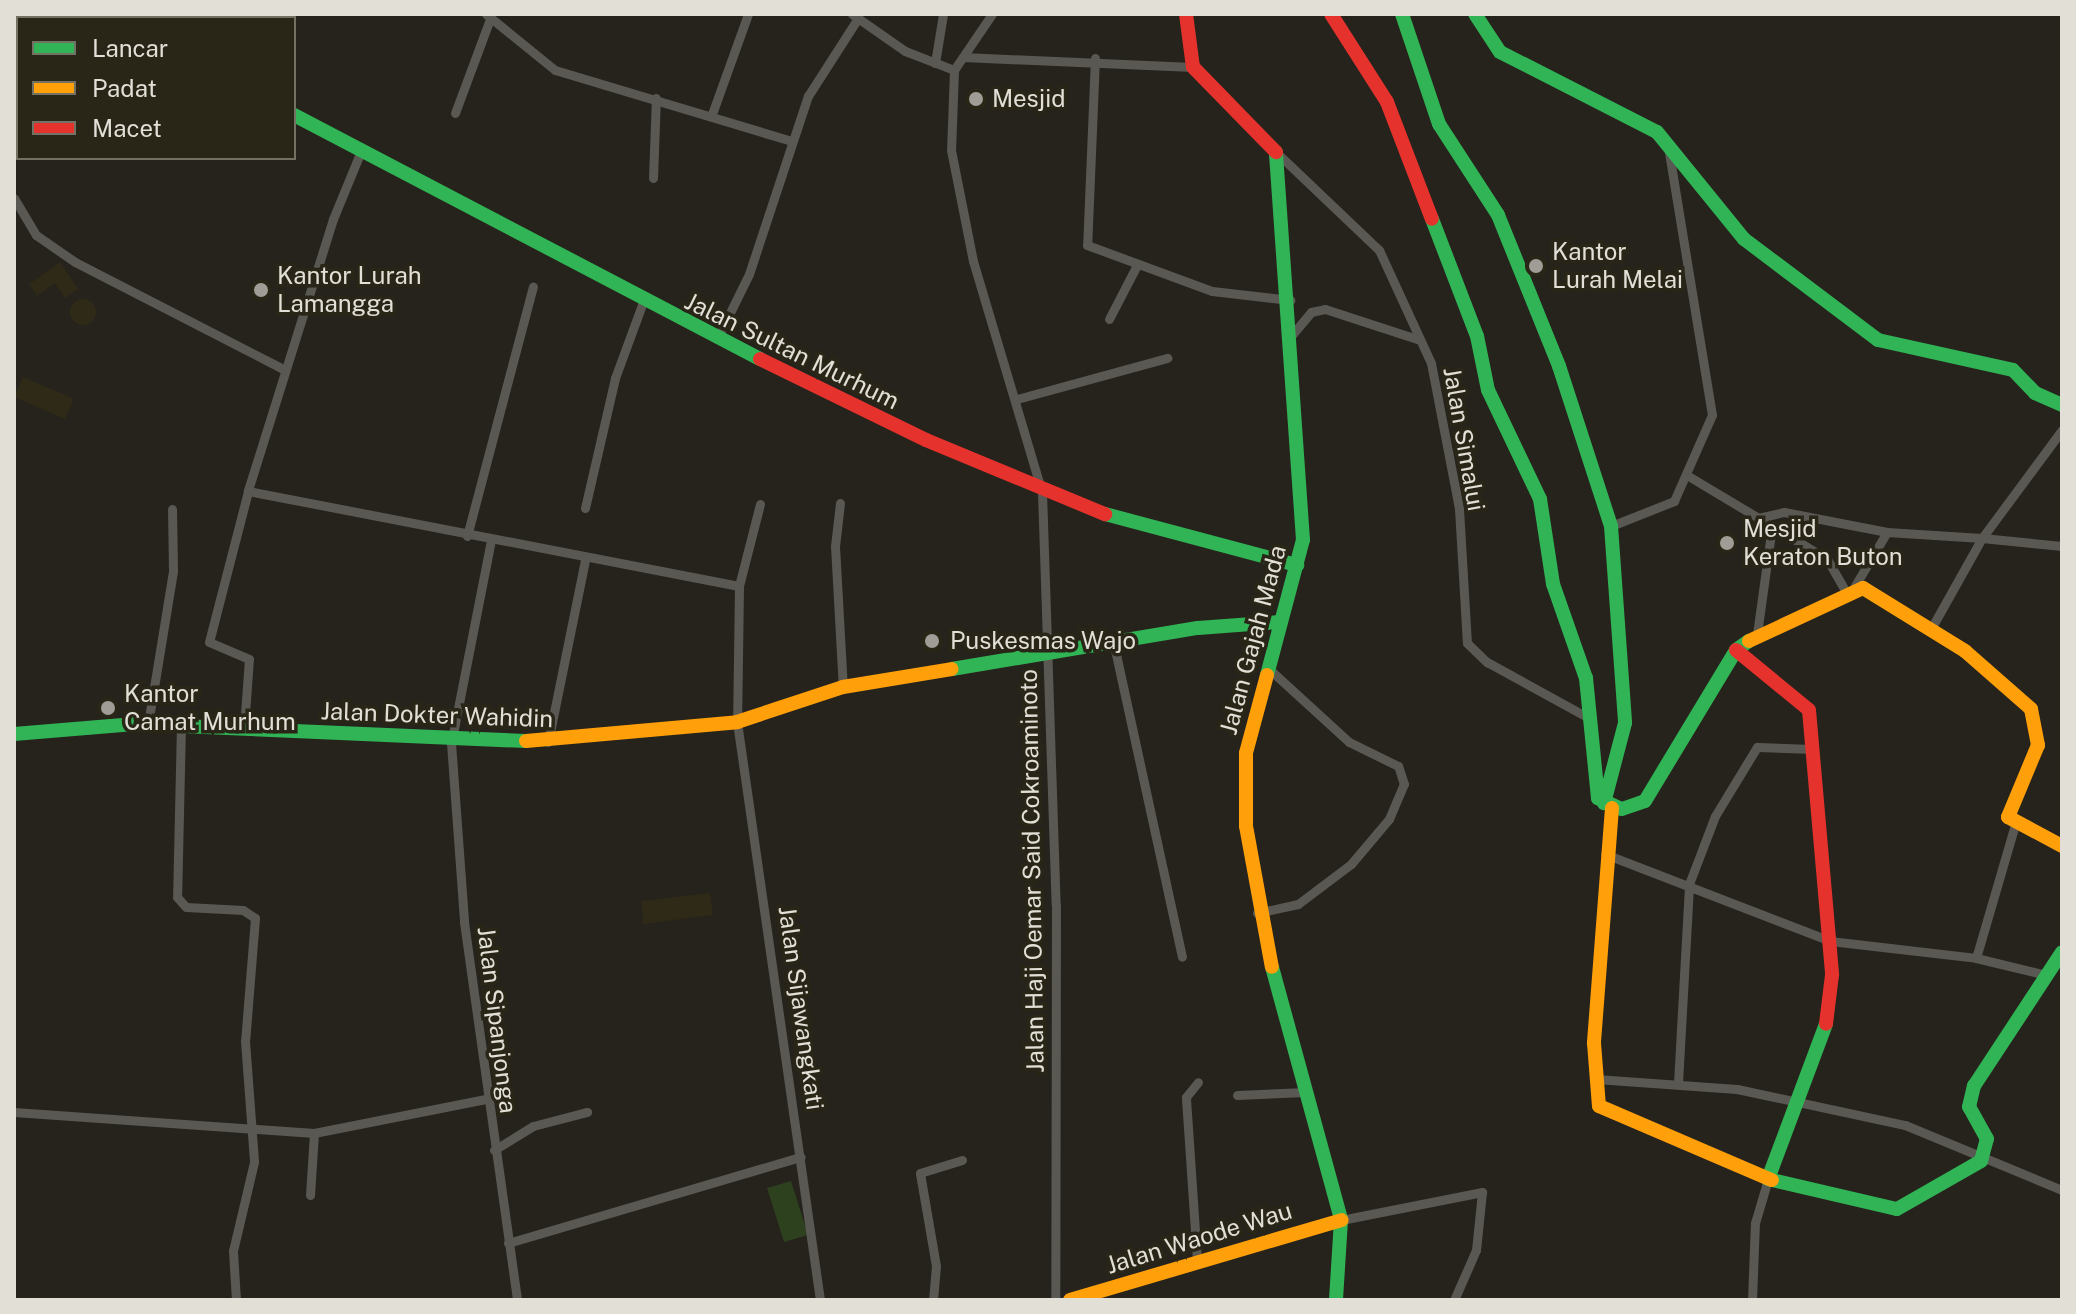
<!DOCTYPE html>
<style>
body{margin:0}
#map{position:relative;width:2076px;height:1314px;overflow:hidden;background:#25231c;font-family:"Public Sans",sans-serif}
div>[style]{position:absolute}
.built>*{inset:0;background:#2f2a17}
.round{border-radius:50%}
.green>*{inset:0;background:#2d411f}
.street>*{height:9px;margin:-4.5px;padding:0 4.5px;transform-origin:4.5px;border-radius:4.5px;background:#595852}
.fast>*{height:14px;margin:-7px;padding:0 7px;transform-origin:7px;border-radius:7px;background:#30b455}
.slow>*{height:14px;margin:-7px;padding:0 7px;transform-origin:7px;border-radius:7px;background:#ff9f0a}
.jam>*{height:14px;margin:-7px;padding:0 7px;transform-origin:7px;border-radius:7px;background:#e5322d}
.dots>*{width:22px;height:22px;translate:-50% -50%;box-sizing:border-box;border:4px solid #292618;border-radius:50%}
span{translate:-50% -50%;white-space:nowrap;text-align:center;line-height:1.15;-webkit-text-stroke:7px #292618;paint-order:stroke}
.poi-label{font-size:24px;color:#e1dfd6}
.left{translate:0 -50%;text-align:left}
.street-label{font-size:24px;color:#e1dfd6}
.frame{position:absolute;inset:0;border:16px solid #e1dfd6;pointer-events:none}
.legend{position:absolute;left:16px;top:16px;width:280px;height:144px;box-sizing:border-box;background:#292618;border:2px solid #737064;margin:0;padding:10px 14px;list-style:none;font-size:24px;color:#e1dfd6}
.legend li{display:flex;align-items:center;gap:16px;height:40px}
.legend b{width:40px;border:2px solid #737064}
</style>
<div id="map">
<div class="built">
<i style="clip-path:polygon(60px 262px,78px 289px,65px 298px,55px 283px,37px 296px,29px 284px)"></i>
<i class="round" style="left:70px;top:299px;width:26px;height:26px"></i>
<i style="clip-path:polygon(23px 377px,74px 399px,65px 419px,14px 397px)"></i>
<i style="clip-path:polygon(710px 893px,713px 915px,643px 924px,641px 901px)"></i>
</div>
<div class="green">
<i style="clip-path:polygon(791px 1181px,808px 1235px,784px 1242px,767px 1188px)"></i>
</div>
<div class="street">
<i style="left:486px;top:14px;width:89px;rotate:39.1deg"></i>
<i style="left:555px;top:70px;width:247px;rotate:16.7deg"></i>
<i style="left:852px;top:14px;width:65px;rotate:34.9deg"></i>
<i style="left:905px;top:51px;width:53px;rotate:21.2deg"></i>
<i style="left:992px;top:14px;width:68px;rotate:124.2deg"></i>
<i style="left:954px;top:70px;width:80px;rotate:92.1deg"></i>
<i style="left:951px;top:150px;width:113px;rotate:78.8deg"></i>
<i style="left:973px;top:261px;width:241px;rotate:73.4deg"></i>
<i style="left:1042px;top:492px;width:413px;rotate:88.1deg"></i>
<i style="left:1056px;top:905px;width:395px;rotate:90.1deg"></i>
<i style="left:232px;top:18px;width:7px;rotate:-34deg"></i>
<i style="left:963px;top:57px;width:230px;rotate:2.5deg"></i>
<i style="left:1095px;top:58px;width:187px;rotate:92.4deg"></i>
<i style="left:1087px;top:245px;width:133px;rotate:20.2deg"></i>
<i style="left:1212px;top:291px;width:79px;rotate:6.6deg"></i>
<i style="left:935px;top:63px;width:50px;rotate:-80.7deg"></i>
<i style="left:455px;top:113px;width:100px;rotate:-69.6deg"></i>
<i style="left:712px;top:114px;width:106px;rotate:-70.2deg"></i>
<i style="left:361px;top:151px;width:74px;rotate:112.4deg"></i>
<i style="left:333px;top:219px;width:285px;rotate:107.4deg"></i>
<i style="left:248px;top:491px;width:500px;rotate:10.95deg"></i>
<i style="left:14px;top:152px;width:5px;rotate:-37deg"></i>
<i style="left:1277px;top:153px;width:141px;rotate:43.6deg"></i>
<i style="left:1379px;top:250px;width:124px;rotate:65.3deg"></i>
<i style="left:1431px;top:363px;width:149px;rotate:79.1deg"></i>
<i style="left:1459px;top:509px;width:134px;rotate:86.6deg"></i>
<i style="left:1467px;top:643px;width:28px;rotate:44deg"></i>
<i style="left:1487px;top:662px;width:116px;rotate:28.8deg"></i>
<i style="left:653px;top:178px;width:80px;rotate:-87.9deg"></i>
<i style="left:14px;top:198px;width:43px;rotate:59.3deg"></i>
<i style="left:36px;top:235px;width:47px;rotate:34.7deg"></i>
<i style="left:75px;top:262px;width:236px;rotate:27.2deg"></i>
<i style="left:1109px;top:319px;width:59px;rotate:-62.6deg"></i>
<i style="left:1291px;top:336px;width:31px;rotate:-50deg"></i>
<i style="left:1311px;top:312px;width:14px;rotate:-12deg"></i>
<i style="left:1325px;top:309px;width:100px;rotate:18.1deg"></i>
<i style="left:717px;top:339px;width:72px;rotate:-63.8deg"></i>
<i style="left:749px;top:274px;width:188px;rotate:-71.7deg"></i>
<i style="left:808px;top:96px;width:93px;rotate:-57.3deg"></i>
<i style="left:1017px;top:399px;width:156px;rotate:-15.3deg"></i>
<i style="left:1690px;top:477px;width:160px;rotate:30.9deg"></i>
<i style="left:1827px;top:559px;width:38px;rotate:60deg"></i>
<i style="left:840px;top:503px;width:43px;rotate:96.6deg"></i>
<i style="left:835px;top:546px;width:141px;rotate:86.8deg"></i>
<i style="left:760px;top:504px;width:85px;rotate:104.4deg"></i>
<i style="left:739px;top:586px;width:136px;rotate:90.8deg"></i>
<i style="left:737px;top:722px;width:584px;rotate:81.83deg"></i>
<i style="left:585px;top:508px;width:133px;rotate:-77deg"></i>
<i style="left:615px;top:378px;width:81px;rotate:-69.8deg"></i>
<i style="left:1758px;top:518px;width:27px;rotate:-13deg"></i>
<i style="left:1784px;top:512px;width:105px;rotate:11deg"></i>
<i style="left:1611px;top:526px;width:68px;rotate:-21.6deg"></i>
<i style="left:1674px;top:501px;width:94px;rotate:-66.2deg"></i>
<i style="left:1712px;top:415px;width:273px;rotate:-99.3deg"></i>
<i style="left:467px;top:536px;width:258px;rotate:-75.2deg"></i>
<i style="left:491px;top:540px;width:207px;rotate:101.1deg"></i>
<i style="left:451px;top:743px;width:179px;rotate:85.8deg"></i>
<i style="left:464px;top:922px;width:382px;rotate:82deg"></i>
<i style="left:1853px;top:589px;width:66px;rotate:-59.2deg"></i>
<i style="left:1887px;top:532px;width:95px;rotate:3.6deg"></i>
<i style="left:1982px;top:538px;width:134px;rotate:-53.5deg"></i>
<i style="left:1932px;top:627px;width:102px;rotate:-60.7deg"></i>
<i style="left:1982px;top:538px;width:80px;rotate:5.7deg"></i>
<i style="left:1757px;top:634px;width:109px;rotate:-82.1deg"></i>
<i style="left:1114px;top:645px;width:319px;rotate:77.7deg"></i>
<i style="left:148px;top:724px;width:155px;rotate:-80.7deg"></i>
<i style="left:173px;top:571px;width:62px;rotate:-90.9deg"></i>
<i style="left:181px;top:725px;width:172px;rotate:91.3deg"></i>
<i style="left:177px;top:897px;width:13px;rotate:48deg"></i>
<i style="left:186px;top:907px;width:57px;rotate:3deg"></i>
<i style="left:243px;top:910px;width:14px;rotate:34deg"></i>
<i style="left:255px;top:918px;width:123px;rotate:94.6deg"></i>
<i style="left:245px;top:1041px;width:121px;rotate:85.7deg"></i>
<i style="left:254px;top:1162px;width:91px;rotate:103.3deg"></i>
<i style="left:233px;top:1251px;width:49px;rotate:86.5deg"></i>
<i style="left:244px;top:728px;width:69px;rotate:-85.9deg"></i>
<i style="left:249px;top:659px;width:43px;rotate:-157deg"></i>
<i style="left:209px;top:642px;width:156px;rotate:-75.5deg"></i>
<i style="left:548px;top:742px;width:186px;rotate:-78.5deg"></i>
<i style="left:1605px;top:854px;width:241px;rotate:21.1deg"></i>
<i style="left:1830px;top:941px;width:147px;rotate:6.6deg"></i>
<i style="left:1976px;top:958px;width:73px;rotate:13.5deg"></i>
<i style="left:1257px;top:913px;width:42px;rotate:-12.4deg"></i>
<i style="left:1298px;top:904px;width:66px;rotate:-37deg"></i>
<i style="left:1351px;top:864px;width:59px;rotate:-49.8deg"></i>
<i style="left:1389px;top:819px;width:38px;rotate:-67deg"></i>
<i style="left:1404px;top:784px;width:19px;rotate:-108deg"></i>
<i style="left:1398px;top:766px;width:55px;rotate:-153.9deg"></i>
<i style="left:1349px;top:742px;width:108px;rotate:-137.6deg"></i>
<i style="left:1976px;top:958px;width:139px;rotate:-73.7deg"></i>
<i style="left:1596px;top:1079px;width:141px;rotate:4.1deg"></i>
<i style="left:1737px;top:1089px;width:172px;rotate:12.1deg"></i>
<i style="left:1905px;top:1125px;width:170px;rotate:22.5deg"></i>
<i style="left:1678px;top:1083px;width:199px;rotate:-86.8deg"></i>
<i style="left:1689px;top:884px;width:73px;rotate:-69.1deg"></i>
<i style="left:1715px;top:816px;width:81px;rotate:-58.7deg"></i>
<i style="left:1757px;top:747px;width:56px;rotate:2deg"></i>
<i style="left:1237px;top:1095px;width:69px;rotate:-2.5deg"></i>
<i style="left:14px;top:1112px;width:301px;rotate:4deg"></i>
<i style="left:314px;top:1133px;width:175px;rotate:-11.2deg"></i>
<i style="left:494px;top:1150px;width:46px;rotate:-31.6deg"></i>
<i style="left:533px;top:1126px;width:56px;rotate:-14.5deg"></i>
<i style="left:310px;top:1195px;width:62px;rotate:-86.3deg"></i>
<i style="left:1341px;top:1220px;width:144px;rotate:-11.2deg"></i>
<i style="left:1482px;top:1192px;width:58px;rotate:95.9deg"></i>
<i style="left:1476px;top:1250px;width:55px;rotate:113.7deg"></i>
<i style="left:508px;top:1243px;width:305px;rotate:-16.4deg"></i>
<i style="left:1197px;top:1260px;width:163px;rotate:-93.9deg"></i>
<i style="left:1186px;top:1097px;width:19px;rotate:-51deg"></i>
<i style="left:933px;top:1300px;width:34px;rotate:-85deg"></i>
<i style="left:936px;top:1266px;width:94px;rotate:-99.8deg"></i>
<i style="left:920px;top:1173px;width:44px;rotate:-17.2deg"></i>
<i style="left:1752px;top:1300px;width:77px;rotate:-87.8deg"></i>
<i style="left:1755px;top:1223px;width:46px;rotate:-73.5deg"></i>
</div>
<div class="fast">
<i style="left:120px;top:14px;width:7px;rotate:34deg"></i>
<i style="left:1402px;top:14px;width:116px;rotate:71.4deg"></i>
<i style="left:1439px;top:124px;width:108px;rotate:57deg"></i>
<i style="left:1498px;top:215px;width:163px;rotate:68deg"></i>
<i style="left:1559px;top:366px;width:168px;rotate:72deg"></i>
<i style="left:1611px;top:526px;width:197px;rotate:85.9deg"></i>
<i style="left:1625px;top:723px;width:83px;rotate:104.7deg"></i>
<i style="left:1475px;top:14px;width:45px;rotate:56.7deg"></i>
<i style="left:1500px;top:52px;width:176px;rotate:27deg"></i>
<i style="left:1657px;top:132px;width:138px;rotate:50.9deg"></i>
<i style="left:1744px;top:239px;width:168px;rotate:37deg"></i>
<i style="left:1878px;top:340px;width:138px;rotate:12.5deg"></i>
<i style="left:2013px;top:370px;width:32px;rotate:46deg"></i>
<i style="left:2035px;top:393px;width:30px;rotate:24deg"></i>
<i style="left:294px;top:115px;width:526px;rotate:27.64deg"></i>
<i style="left:1432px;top:219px;width:125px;rotate:69deg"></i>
<i style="left:1477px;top:336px;width:55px;rotate:78.5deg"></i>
<i style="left:1488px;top:390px;width:121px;rotate:64.5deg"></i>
<i style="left:1540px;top:499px;width:86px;rotate:81.3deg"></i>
<i style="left:1553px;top:584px;width:100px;rotate:70.7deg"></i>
<i style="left:1586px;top:678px;width:121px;rotate:84.3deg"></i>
<i style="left:1598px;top:798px;width:26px;rotate:25deg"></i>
<i style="left:1622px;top:809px;width:24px;rotate:-19deg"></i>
<i style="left:1645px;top:801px;width:176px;rotate:-58.9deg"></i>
<i style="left:1736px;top:650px;width:16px;rotate:-35deg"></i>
<i style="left:1105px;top:514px;width:199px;rotate:14.9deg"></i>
<i style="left:952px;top:669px;width:249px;rotate:-9.5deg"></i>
<i style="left:1198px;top:628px;width:82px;rotate:-4.2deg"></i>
<i style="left:1267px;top:675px;width:140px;rotate:-75.1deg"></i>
<i style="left:1303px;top:540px;width:389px;rotate:-94deg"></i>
<i style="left:14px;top:734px;width:121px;rotate:-4.7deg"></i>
<i style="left:135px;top:724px;width:391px;rotate:2.5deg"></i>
<i style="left:1272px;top:967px;width:262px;rotate:74.7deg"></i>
<i style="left:1341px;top:1220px;width:80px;rotate:93.6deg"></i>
<i style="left:1768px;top:1179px;width:165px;rotate:-69.5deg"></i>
<i style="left:1772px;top:1180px;width:128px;rotate:13.1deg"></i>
<i style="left:1897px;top:1209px;width:97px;rotate:-29.7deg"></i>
<i style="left:1981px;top:1161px;width:23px;rotate:-75deg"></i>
<i style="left:1987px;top:1139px;width:37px;rotate:-119deg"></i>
<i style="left:1969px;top:1107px;width:22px;rotate:-77deg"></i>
<i style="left:1974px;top:1086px;width:160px;rotate:-56.7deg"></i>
</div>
<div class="slow">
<i style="left:1749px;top:641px;width:126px;rotate:-24.9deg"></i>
<i style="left:1863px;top:588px;width:120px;rotate:31.7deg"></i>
<i style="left:1965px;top:651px;width:88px;rotate:41.3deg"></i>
<i style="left:2031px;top:709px;width:37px;rotate:79deg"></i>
<i style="left:2038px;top:745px;width:78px;rotate:112.6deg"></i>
<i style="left:2008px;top:817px;width:61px;rotate:28.2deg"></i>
<i style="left:1267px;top:675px;width:81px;rotate:105.1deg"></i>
<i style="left:1246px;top:753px;width:73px;rotate:90deg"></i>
<i style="left:1246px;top:826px;width:143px;rotate:79.6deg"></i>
<i style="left:526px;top:741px;width:212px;rotate:-5.1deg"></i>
<i style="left:737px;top:722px;width:112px;rotate:-18.3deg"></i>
<i style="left:843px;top:687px;width:110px;rotate:-9.4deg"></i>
<i style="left:1612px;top:808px;width:236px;rotate:94.4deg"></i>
<i style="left:1594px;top:1043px;width:63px;rotate:85.5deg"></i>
<i style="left:1599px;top:1106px;width:188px;rotate:23.2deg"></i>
<i style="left:1070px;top:1300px;width:283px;rotate:-16.4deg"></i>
</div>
<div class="jam">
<i style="left:1186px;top:14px;width:53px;rotate:82.5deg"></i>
<i style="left:1193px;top:67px;width:119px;rotate:45.7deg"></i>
<i style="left:1331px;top:14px;width:104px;rotate:57.5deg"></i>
<i style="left:1387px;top:102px;width:125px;rotate:69deg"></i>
<i style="left:760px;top:359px;width:185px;rotate:26deg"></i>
<i style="left:926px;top:440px;width:194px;rotate:22.5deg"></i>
<i style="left:1736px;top:650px;width:94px;rotate:39.4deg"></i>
<i style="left:1809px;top:710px;width:266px;rotate:85deg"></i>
<i style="left:1832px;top:975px;width:49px;rotate:97deg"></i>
</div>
<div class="dots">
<i style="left:976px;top:99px;background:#9f9d95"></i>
<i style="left:1536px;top:266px;background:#9f9d95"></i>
<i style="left:261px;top:290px;background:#9f9d95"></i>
<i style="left:1727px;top:543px;background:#9f9d95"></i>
<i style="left:932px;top:641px;background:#9f9d95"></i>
<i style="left:108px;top:708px;background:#9f9d95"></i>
</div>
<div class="poi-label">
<span class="left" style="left:992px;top:99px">Mesjid</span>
<span class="left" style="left:1552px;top:266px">Kantor<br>Lurah Melai</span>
<span class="left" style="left:277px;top:290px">Kantor Lurah<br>Lamangga</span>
<span class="left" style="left:1743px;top:543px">Mesjid<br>Keraton Buton</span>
<span class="left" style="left:950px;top:641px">Puskesmas Wajo</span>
<span class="left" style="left:124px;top:708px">Kantor<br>Camat Murhum</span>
</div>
<div class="street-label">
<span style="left:792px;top:351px;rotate:26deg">Jalan Sultan Murhum</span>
<span style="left:1464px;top:439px;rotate:80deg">Jalan Simalui</span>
<span style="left:1253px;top:640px;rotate:-75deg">Jalan Gajah Mada</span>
<span style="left:437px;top:715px;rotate:2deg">Jalan Dokter Wahidin</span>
<span style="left:1032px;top:871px;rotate:-91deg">Jalan Haji Oemar Said Cokroaminoto</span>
<span style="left:801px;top:1008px;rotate:82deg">Jalan Sijawangkati</span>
<span style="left:497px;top:1020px;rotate:83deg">Jalan Sipanjonga</span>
<span style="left:1199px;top:1238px;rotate:-17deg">Jalan Waode Wau</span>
</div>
<div class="frame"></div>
<ul class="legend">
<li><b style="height:10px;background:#30b455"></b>Lancar</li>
<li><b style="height:10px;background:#ff9f0a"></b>Padat</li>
<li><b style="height:10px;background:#e5322d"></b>Macet</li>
</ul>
</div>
